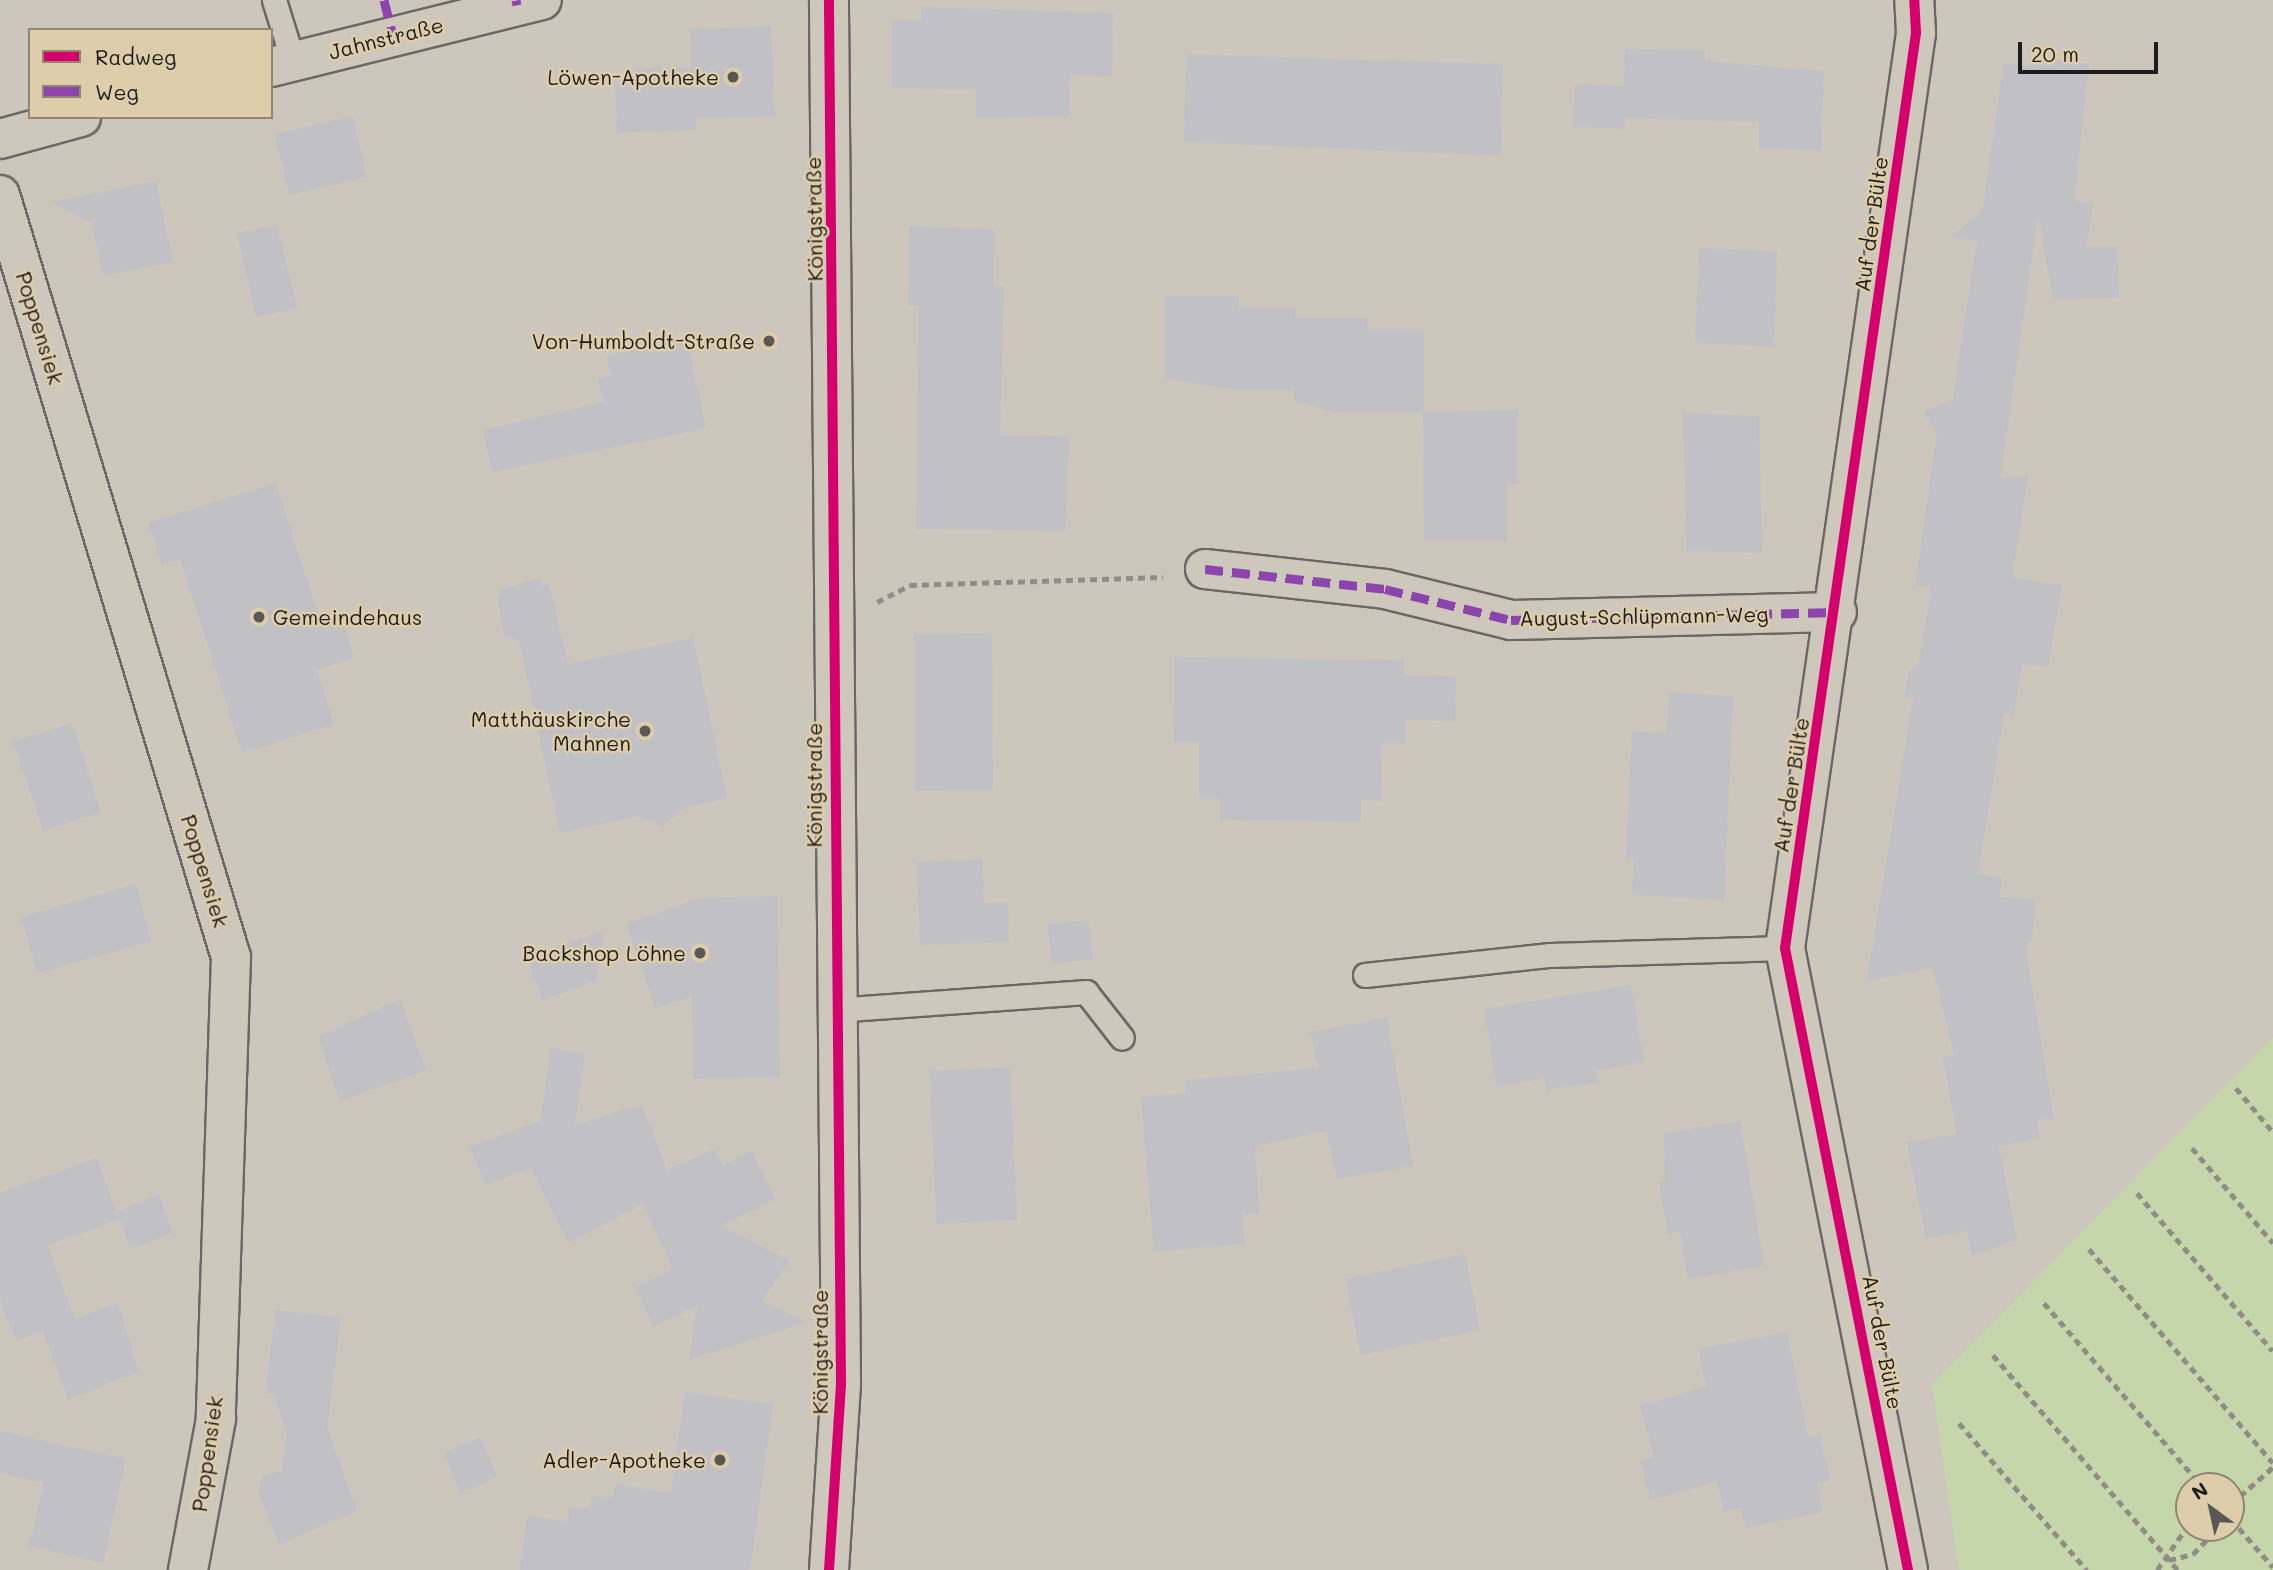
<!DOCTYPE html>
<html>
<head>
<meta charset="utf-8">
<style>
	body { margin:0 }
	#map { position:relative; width:2273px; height:1570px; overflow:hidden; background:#ccc6bc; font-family:Mali,sans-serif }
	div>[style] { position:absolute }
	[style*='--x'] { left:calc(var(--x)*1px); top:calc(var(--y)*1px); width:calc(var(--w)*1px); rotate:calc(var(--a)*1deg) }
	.green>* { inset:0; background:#c6d6ab }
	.building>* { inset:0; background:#c1c0c5 }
	.path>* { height:4.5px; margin-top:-2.25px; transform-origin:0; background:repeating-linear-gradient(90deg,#908d86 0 7px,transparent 0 12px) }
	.roads { filter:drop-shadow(2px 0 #6b6864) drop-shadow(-2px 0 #6b6864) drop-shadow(0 2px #6b6864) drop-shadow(0 -2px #6b6864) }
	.lane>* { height:23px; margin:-11.5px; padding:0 11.5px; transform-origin:11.5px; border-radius:11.5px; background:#cdc7bc }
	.street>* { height:38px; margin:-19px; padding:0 19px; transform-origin:19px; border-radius:19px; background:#cdc7bc }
	.secondary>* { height:38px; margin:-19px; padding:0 19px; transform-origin:19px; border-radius:19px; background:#cdc7bc }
	.quiet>* { height:9px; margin-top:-4.5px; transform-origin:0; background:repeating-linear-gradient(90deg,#8e44ad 0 18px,transparent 0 27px) }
	.cycleway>* { height:10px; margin:-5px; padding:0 5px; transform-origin:5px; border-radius:5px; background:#d6006c }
	.dots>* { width:19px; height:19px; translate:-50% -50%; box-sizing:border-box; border:4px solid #decdab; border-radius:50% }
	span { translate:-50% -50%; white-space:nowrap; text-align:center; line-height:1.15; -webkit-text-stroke:5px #decdab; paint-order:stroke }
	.street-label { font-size:21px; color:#1c1c1c }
	.poi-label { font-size:21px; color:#1c1c1c }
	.right { translate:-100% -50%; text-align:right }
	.left { translate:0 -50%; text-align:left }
	.legend { position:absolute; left:28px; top:28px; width:245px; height:91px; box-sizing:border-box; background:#decdab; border:2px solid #908672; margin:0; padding:9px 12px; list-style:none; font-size:21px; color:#1c1c1c }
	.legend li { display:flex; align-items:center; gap:14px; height:35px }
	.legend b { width:35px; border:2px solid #908672 }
	.north { position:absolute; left:2175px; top:1472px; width:70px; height:70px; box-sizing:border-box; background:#decdab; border:2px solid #908672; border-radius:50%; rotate:327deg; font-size:19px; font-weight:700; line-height:28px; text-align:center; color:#1c1c1c }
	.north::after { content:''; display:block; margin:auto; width:24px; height:32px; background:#5a5854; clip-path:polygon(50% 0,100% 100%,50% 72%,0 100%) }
	.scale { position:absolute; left:2018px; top:42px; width:140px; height:32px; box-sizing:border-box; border:4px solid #1c1c1c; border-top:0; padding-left:9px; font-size:21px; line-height:24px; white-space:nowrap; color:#1c1c1c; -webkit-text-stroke:5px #decdab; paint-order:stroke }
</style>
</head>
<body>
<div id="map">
	<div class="green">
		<div style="clip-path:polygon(evenodd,2273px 1037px,2273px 1570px,1959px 1570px,1932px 1385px,2273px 1037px,2189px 1486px,2231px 1486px,2231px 1528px,2189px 1528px,2189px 1486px)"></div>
	</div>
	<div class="building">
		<div style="clip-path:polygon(921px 7px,1113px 13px,1112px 77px,1070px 75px,1069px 117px,976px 118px,976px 90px,892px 88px,892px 21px,921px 20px)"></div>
		<div style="clip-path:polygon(771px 26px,775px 117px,696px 118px,696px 130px,617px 133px,615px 77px,636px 76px,636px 69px,692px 67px,690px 29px)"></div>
		<div style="clip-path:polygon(1625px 49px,1705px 50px,1705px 61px,1824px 71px,1821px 150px,1759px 149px,1759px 122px,1625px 118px,1624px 129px,1574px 127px,1575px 84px,1624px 86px)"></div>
		<div style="clip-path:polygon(1186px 54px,1503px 64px,1501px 156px,1184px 142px)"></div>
		<div style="clip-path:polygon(2030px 56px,2089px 64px,2074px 201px,2093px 204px,2086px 247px,2118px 247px,2119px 298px,2053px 299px,2038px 214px,2000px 479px,2028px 475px,2012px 577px,2062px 585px,2048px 667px,2022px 664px,2014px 714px,2004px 713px,1978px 874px,2002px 878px,1999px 897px,2035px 899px,2032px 940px,2025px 945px,2054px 1119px,2037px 1120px,2040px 1138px,1999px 1146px,2017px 1240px,1972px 1256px,1967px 1231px,1926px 1238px,1907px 1143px,1957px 1134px,1943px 1058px,1954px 1056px,1933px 968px,1867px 981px,1913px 699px,1904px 697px,1909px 672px,1919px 664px,1931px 588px,1915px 586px,1937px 431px,1923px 412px,1953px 400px,1977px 241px,1951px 237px,1982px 212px,2004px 63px,2029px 66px)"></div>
		<div style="clip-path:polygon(353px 116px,367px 177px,289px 195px,275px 134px)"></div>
		<div style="clip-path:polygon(156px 181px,173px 262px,103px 276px,92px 223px,52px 202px)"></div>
		<div style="clip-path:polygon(277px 225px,297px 308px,256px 317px,237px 233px)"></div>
		<div style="clip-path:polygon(910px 226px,994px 229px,993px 287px,1004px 287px,1000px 435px,1069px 436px,1065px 531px,916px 529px,919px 306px,908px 305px)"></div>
		<div style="clip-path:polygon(1699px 248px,1777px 251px,1774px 347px,1695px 343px)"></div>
		<div style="clip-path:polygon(1165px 296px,1239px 296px,1239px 307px,1295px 307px,1295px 318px,1368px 318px,1367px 329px,1424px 329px,1424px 411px,1518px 410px,1518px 484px,1507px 484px,1507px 541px,1424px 541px,1423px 413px,1340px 413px,1294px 401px,1294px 390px,1237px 390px,1165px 379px)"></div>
		<div style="clip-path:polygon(687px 339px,706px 428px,492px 472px,483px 430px,603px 402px,598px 379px,611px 376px,606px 356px)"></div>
		<div style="clip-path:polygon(1683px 413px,1759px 416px,1762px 553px,1687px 551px)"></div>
		<div style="clip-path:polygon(276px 483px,322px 627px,342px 621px,354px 658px,317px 670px,334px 724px,242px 753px,180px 559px,162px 565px,148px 523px)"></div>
		<div style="clip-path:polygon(540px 579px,542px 586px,549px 584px,568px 664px,693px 638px,727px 798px,686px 807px,662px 826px,639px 816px,560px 833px,519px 640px,505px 637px,497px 597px,501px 589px)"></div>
		<div style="clip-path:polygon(992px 633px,993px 790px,914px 791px,914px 634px)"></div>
		<div style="clip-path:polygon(1175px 657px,1404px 660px,1404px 675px,1456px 676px,1455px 721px,1405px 720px,1405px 744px,1382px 743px,1381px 801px,1361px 800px,1361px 822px,1220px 820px,1220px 799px,1199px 799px,1199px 742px,1174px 742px)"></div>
		<div style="clip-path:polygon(1669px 692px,1733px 696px,1724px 900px,1632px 895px,1634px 859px,1626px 858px,1632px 731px,1667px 733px)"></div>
		<div style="clip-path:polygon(72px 723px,101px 812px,43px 831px,13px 742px)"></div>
		<div style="clip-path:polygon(982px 859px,984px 903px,1008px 902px,1009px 942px,920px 945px,917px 862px)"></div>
		<div style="clip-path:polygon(136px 884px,151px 941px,37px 973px,21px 917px)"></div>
		<div style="clip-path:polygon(777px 896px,780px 1077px,693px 1079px,692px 996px,656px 1009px,626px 924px,700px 898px)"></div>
		<div style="clip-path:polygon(1088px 920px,1093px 959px,1052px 964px,1048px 924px)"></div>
		<div style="clip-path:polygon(603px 931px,596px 981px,542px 1000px,527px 957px)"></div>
		<div style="clip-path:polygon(1631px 985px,1644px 1062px,1597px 1071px,1599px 1082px,1547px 1090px,1544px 1078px,1497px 1087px,1484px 1009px)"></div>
		<div style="clip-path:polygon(400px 999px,426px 1070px,340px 1101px,318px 1037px)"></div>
		<div style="clip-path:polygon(1387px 1018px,1413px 1166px,1337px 1179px,1326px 1131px,1255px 1146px,1259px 1213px,1242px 1214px,1245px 1244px,1154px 1252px,1141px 1097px,1186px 1093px,1185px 1080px,1319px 1068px,1310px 1032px)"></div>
		<div style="clip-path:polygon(551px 1048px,585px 1054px,575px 1124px,642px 1105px,667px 1170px,714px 1149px,722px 1165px,752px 1151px,775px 1200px,721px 1225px,790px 1261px,761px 1301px,807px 1322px,689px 1360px,697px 1306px,653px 1326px,635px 1287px,673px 1269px,643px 1204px,568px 1243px,531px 1168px,485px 1185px,470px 1147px,540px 1121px)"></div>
		<div style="clip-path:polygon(1010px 1067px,1017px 1220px,937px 1224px,929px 1071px)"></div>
		<div style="clip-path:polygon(1740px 1121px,1764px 1266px,1688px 1279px,1680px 1232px,1668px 1234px,1659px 1183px,1665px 1182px,1664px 1133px)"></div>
		<div style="clip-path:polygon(97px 1158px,119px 1220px,47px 1245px,75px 1319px,118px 1303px,139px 1372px,68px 1399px,43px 1331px,16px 1341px,0 1300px,0 1193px)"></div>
		<div style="clip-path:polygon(159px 1195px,173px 1233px,130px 1249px,117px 1211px)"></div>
		<div style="clip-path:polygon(1465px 1254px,1480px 1330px,1361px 1355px,1345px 1279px)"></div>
		<div style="clip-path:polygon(276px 1310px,341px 1317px,327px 1428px,357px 1511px,279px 1544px,259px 1494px,261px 1477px,282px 1470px,287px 1433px,273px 1394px,265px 1393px)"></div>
		<div style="clip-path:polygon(1787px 1332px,1808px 1437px,1820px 1435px,1830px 1480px,1817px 1483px,1823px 1512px,1745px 1528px,1741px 1508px,1724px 1511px,1717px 1481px,1651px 1500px,1640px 1462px,1654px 1457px,1640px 1406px,1706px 1387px,1699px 1349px)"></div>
		<div style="clip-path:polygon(685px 1392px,773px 1404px,750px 1570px,520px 1570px,527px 1516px,568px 1521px,570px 1507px,591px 1509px,592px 1496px,613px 1498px,615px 1484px,671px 1493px)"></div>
		<div style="clip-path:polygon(0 1431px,126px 1459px,103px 1563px,29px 1546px,44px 1483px,0 1473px)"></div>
		<div style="clip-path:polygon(480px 1437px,497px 1477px,460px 1493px,444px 1453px)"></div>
	</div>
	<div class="path">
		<div style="--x:877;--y:602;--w:37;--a:-27"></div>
		<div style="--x:910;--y:585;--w:253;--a:-1.8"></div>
		<div style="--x:2236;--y:1088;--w:57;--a:49.9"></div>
		<div style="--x:2192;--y:1148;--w:125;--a:49.5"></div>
		<div style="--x:2137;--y:1193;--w:208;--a:49.3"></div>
		<div style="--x:2089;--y:1249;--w:282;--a:49.3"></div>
		<div style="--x:2044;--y:1303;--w:242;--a:49.2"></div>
		<div style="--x:1993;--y:1355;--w:284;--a:49.3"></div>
		<div style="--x:1959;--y:1423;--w:195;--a:49"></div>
		<div style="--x:2231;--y:1504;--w:56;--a:-41.4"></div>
		<div style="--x:2231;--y:1519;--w:64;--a:48.8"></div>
		<div style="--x:2169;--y:1560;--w:25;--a:-14"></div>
		<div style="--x:2193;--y:1554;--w:36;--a:-46"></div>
		<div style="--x:2157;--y:1570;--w:56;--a:-55.2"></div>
	</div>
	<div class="roads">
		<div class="lane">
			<div style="--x:274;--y:0;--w:64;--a:72.7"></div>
			<div style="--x:1365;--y:975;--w:186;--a:-6.2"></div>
			<div style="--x:1550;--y:955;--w:235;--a:-1.7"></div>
			<div style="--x:834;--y:1010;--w:253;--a:-4.1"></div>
			<div style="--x:1086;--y:992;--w:58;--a:52"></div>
		</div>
		<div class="street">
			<div style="--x:271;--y:67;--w:279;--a:-13.9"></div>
			<div style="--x:0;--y:139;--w:84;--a:-15.2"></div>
			<div style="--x:0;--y:195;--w:796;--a:73.14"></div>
			<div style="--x:231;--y:957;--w:462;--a:91.9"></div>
			<div style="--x:216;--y:1419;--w:154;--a:100.5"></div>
			<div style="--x:1205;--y:569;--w:181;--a:6.3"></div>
			<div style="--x:1385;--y:589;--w:130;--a:13.8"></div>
			<div style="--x:1511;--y:620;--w:326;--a:-1.4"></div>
			<div style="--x:1908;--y:1570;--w:634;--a:-101.19"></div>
			<div style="--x:1785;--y:948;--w:924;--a:-81.85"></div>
			<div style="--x:1916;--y:33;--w:33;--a:-93"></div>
		</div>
		<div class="secondary">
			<div style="--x:829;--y:1570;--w:187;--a:-86.3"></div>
			<div style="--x:841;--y:1383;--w:1383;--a:-90.5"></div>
		</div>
	</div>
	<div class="quiet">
		<div style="--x:384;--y:0;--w:36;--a:76"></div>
		<div style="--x:516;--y:0;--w:5;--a:79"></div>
		<div style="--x:1205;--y:569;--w:181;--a:6.3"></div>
		<div style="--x:1385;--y:589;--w:130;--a:13.8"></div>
		<div style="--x:1511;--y:620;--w:326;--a:-1.4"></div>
	</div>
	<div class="cycleway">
		<div style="--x:829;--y:1570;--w:187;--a:-86.3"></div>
		<div style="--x:841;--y:1383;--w:1383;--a:-90.5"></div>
		<div style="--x:1908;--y:1570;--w:634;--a:-101.19"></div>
		<div style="--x:1785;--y:948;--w:924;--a:-81.85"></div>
		<div style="--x:1916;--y:33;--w:33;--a:-93"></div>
	</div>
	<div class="dots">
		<div style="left:733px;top:77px;background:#5a5854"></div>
		<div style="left:769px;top:341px;background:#5a5854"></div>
		<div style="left:259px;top:617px;background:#5a5854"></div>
		<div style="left:645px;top:731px;background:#5a5854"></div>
		<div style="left:700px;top:953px;background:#5a5854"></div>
		<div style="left:720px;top:1460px;background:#5a5854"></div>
	</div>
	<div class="street-label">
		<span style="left:386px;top:38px;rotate:-14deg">Jahnstraße</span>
		<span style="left:814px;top:219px;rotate:-91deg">Königstraße</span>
		<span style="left:1871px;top:224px;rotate:-82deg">Auf der Bülte</span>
		<span style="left:40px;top:328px;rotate:73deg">Poppensiek</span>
		<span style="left:1644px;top:616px;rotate:-1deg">August-Schlüpmann-Weg</span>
		<span style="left:814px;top:785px;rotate:-90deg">Königstraße</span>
		<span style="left:1791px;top:785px;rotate:-81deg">Auf der Bülte</span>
		<span style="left:205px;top:871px;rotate:73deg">Poppensiek</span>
		<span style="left:1883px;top:1342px;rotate:79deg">Auf der Bülte</span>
		<span style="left:820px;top:1352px;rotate:-90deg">Königstraße</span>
		<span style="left:207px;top:1454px;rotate:-82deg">Poppensiek</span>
	</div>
	<div class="poi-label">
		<span class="right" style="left:719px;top:77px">Löwen-Apotheke</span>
		<span class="right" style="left:755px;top:341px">Von-Humboldt-Straße</span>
		<span class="left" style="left:273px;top:617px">Gemeindehaus</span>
		<span class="right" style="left:631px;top:731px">Matthäuskirche<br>Mahnen</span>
		<span class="right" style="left:686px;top:953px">Backshop Löhne</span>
		<span class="right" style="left:706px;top:1460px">Adler-Apotheke</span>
	</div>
	<ul class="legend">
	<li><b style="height:9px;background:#d6006c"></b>Radweg</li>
	<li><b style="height:9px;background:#8e44ad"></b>Weg</li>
	</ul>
	<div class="north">N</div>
	<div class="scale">20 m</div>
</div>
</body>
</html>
